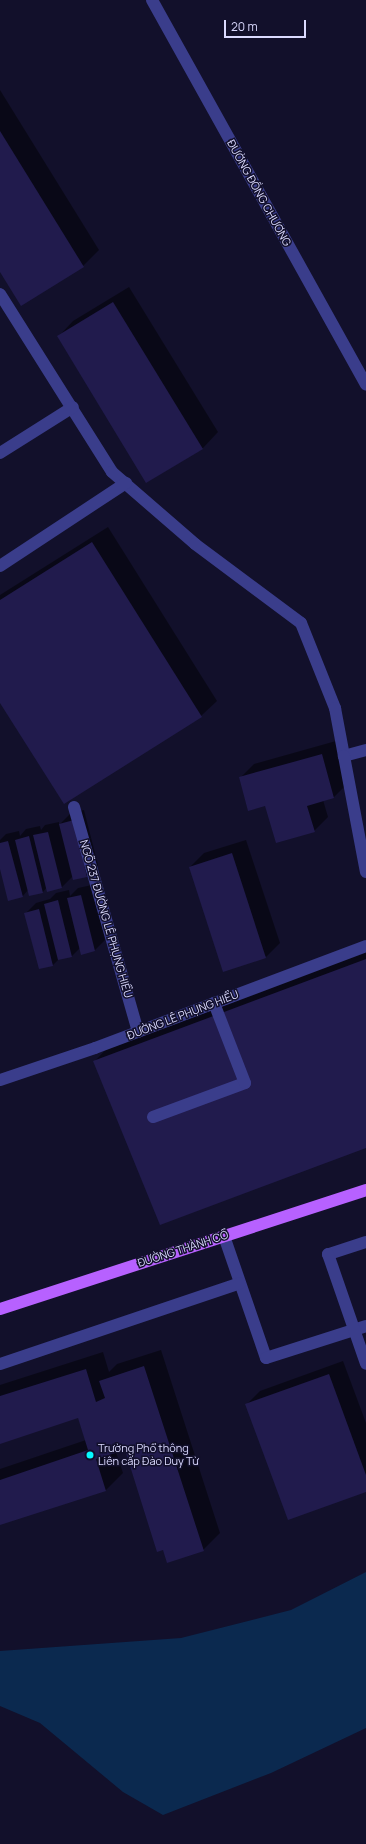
<!DOCTYPE html>
<html>
<head>
<meta charset="utf-8">
<style>
	body { margin:0 }
	#map { position:relative; width:366px; height:1844px; overflow:hidden; background:#12102b; font-family:Manrope,sans-serif }
	div>[style] { position:absolute }
	[style*='--x'] { left:calc(var(--x)*1px); top:calc(var(--y)*1px); width:calc(var(--w)*1px); rotate:calc(var(--a)*1deg) }
	.water>* { inset:0; background:#0b294f }
	.shadow>* { inset:0; background:#0007 }
	.building>* { inset:0; background:#211b4d }
	.minor>* { height:12px; margin:-6px; padding:0 6px; transform-origin:6px; border-radius:6px; background:#3a3d8b }
	.major>* { height:12px; margin:-6px; padding:0 6px; transform-origin:6px; border-radius:6px; background:#b761ff }
	.dots>* { width:11px; height:11px; translate:-50% -50%; box-sizing:border-box; border:2px solid #12102b; border-radius:50% }
	span { translate:-50% -50%; white-space:nowrap; text-align:center; line-height:1.15; -webkit-text-stroke:3px #12102b; paint-order:stroke }
	.street-label { font-size:11px; color:#dbdaff }
	.poi-label { font-size:11px; color:#dbdaff }
	.left { translate:0 -50%; text-align:left }
	.scale { position:absolute; left:224px; top:20px; width:82px; height:18px; box-sizing:border-box; border:2px solid #dbdaff; border-top:0; padding-left:5px; font-size:12px; line-height:14px; white-space:nowrap; color:#dbdaff; -webkit-text-stroke:3px #12102b; paint-order:stroke }
</style>
</head>
<body>
<div id="map">
	<div class="water">
		<div style="clip-path:polygon(366px 1572px,366px 1728px,271px 1773px,163px 1815px,123px 1792px,40px 1723px,0 1706px,0 1651px,181px 1638px,291px 1610px)"></div>
	</div>
	<div class="shadow">
		<div style="clip-path:polygon(0 90px,99px 250px,83px 266px,21px 304px,0 270px)"></div>
		<div style="clip-path:polygon(129px 287px,218px 432px,203px 448px,147px 482px,58px 337px,73px 321px)"></div>
		<div style="clip-path:polygon(108px 527px,217px 701px,201px 716px,0 701px,0 595px)"></div>
		<div style="clip-path:polygon(336px 741px,348px 783px,334px 797px,323px 800px,328px 817px,314px 831px,266px 805px,240px 778px,254px 764px)"></div>
		<div style="clip-path:polygon(84px 810px,98px 865px,87px 876px,74px 879px,73px 876px,61px 888px,47px 887px,43px 892px,28px 890px,22px 897px,0 865px,0 840px,6px 834px,19px 831px,20px 836px,26px 829px,40px 826px,41px 830px,45px 825px,59px 822px,59px 825px,71px 813px)"></div>
		<div style="clip-path:polygon(246px 840px,280px 943px,266px 957px,190px 867px,204px 853px)"></div>
		<div style="clip-path:polygon(92px 885px,105px 940px,95px 950px,80px 948px,72px 956px,59px 959px,53px 965px,26px 913px,36px 903px,50px 899px,56px 893px,69px 890px,70px 896px,78px 888px)"></div>
		<div style="clip-path:polygon(366px 949px,366px 1147px,95px 1061px,110px 1045px)"></div>
		<div style="clip-path:polygon(161px 1350px,220px 1533px,203px 1550px,125px 1449px,116px 1452px,123px 1473px,106px 1490px,0 1524px,0 1469px,86px 1440px,78px 1417px,0 1443px,0 1385px,103px 1352px,109px 1372px,117px 1364px)"></div>
		<div style="clip-path:polygon(343px 1361px,366px 1423px,366px 1491px,246px 1405px,260px 1391px)"></div>
	</div>
	<div class="building">
		<div style="clip-path:polygon(0 131px,84px 267px,21px 306px,0 272px)"></div>
		<div style="clip-path:polygon(113px 302px,203px 449px,146px 483px,57px 336px)"></div>
		<div style="clip-path:polygon(92px 542px,202px 717px,64px 804px,0 703px,0 600px)"></div>
		<div style="clip-path:polygon(322px 754px,334px 798px,307px 806px,315px 832px,276px 843px,265px 806px,248px 811px,239px 777px)"></div>
		<div style="clip-path:polygon(74px 820px,87px 877px,73px 880px,59px 824px)"></div>
		<div style="clip-path:polygon(48px 832px,62px 888px,47px 892px,33px 835px)"></div>
		<div style="clip-path:polygon(29px 836px,43px 893px,29px 896px,15px 840px)"></div>
		<div style="clip-path:polygon(8px 841px,23px 897px,8px 901px,0 869px,0 843px)"></div>
		<div style="clip-path:polygon(232px 853px,266px 958px,223px 972px,189px 867px)"></div>
		<div style="clip-path:polygon(81px 895px,95px 951px,81px 955px,67px 898px)"></div>
		<div style="clip-path:polygon(58px 900px,72px 957px,58px 960px,44px 904px)"></div>
		<div style="clip-path:polygon(39px 909px,53px 966px,39px 969px,24px 913px)"></div>
		<div style="clip-path:polygon(366px 959px,366px 1148px,160px 1225px,93px 1061px)"></div>
		<div style="clip-path:polygon(144px 1366px,204px 1551px,167px 1563px,163px 1550px,157px 1552px,125px 1450px,96px 1459px,106px 1491px,0 1525px,0 1480px,88px 1450px,78px 1418px,0 1444px,0 1396px,86px 1369px,96px 1402px,105px 1398px,99px 1381px)"></div>
		<div style="clip-path:polygon(329px 1374px,366px 1475px,366px 1492px,288px 1520px,245px 1404px)"></div>
	</div>
	<div class="minor">
		<div style="--x:152;--y:0;--w:440;--a:60.9"></div>
		<div style="--x:0;--y:294;--w:210;--a:57.8"></div>
		<div style="--x:112;--y:472;--w:110;--a:40.9"></div>
		<div style="--x:195;--y:544;--w:132;--a:36.7"></div>
		<div style="--x:301;--y:623;--w:92;--a:68.2"></div>
		<div style="--x:335;--y:708;--w:49;--a:79.4"></div>
		<div style="--x:0;--y:453;--w:86;--a:-32.2"></div>
		<div style="--x:0;--y:566;--w:151;--a:-33.4"></div>
		<div style="--x:366;--y:750;--w:23;--a:165"></div>
		<div style="--x:344;--y:756;--w:118;--a:79.3"></div>
		<div style="--x:74;--y:807;--w:234;--a:74.1"></div>
		<div style="--x:0;--y:1080;--w:100;--a:-18.6"></div>
		<div style="--x:95;--y:1048;--w:290;--a:-20.6"></div>
		<div style="--x:153;--y:1117;--w:98;--a:-20.3"></div>
		<div style="--x:245;--y:1083;--w:86;--a:-111.2"></div>
		<div style="--x:224;--y:1236;--w:129;--a:71"></div>
		<div style="--x:266;--y:1358;--w:105;--a:-17.7"></div>
		<div style="--x:366;--y:1242;--w:40;--a:162"></div>
		<div style="--x:328;--y:1254;--w:116;--a:70.9"></div>
		<div style="--x:0;--y:1364;--w:253;--a:-18.6"></div>
	</div>
	<div class="major">
		<div style="--x:0;--y:1309;--w:385;--a:-18"></div>
	</div>
	<div class="dots">
		<div style="left:90px;top:1455px;background:#06faff"></div>
	</div>
	<div class="street-label">
		<span style="left:259px;top:193px;rotate:61deg">ĐƯỜNG ĐỒNG CHƯƠNG</span>
		<span style="left:106px;top:919px;rotate:74deg">NGÕ 237 ĐƯỜNG LÊ PHỤNG HIỂU</span>
		<span style="left:183px;top:1015px;rotate:-21deg">ĐƯỜNG LÊ PHỤNG HIỂU</span>
		<span style="left:183px;top:1249px;rotate:-18deg">ĐƯỜNG THÀNH CỔ</span>
	</div>
	<div class="poi-label">
		<span class="left" style="left:98px;top:1455px">Trường Phổ thông<br>Liên cấp Đào Duy Từ</span>
	</div>
	<div class="scale">20 m</div>
</div>
</body>
</html>
